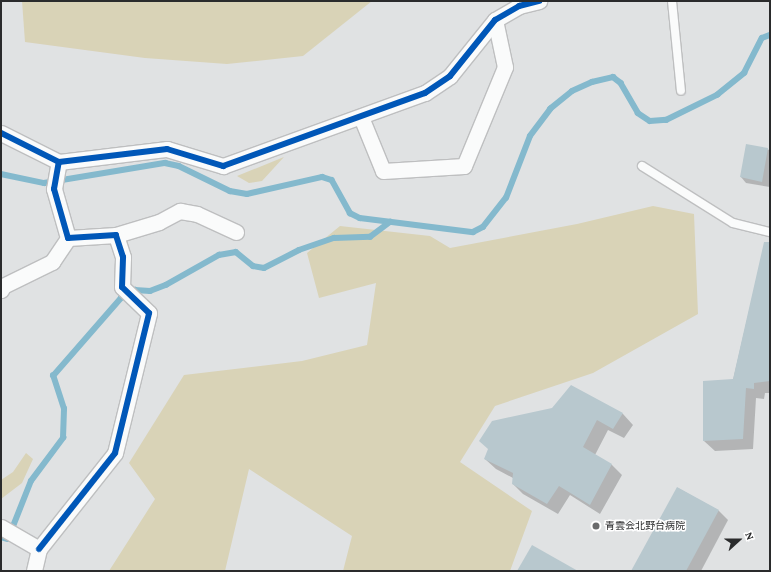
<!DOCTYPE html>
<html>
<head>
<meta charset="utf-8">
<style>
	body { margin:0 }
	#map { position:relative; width:771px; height:572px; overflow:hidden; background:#e0e2e3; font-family:"Crimson Pro","Noto Sans JP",serif }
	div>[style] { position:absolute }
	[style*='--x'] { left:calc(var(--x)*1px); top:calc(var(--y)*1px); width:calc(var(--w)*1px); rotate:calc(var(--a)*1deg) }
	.green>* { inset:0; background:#d9d3b7 }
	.shadow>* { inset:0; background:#0003 }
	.stream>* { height:5.5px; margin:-2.75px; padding:0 2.75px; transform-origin:2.75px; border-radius:2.75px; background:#84b9cd }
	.building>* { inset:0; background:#b8c8ce }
	.roads { filter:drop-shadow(1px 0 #bebfc0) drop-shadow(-1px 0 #bebfc0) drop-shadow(0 1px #bebfc0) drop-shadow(0 -1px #bebfc0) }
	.service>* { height:8px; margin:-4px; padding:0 4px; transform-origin:4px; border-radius:4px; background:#fafbfb }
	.minor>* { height:15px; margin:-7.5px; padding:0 7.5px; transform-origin:7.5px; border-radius:7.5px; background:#fafbfb }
	.cycleway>* { height:6px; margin:-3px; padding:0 3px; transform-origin:3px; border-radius:3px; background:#0057b8 }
	.dots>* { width:11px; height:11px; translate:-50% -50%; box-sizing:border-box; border:2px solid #fff; border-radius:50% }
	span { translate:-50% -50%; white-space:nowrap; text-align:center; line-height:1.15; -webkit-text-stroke:3px #fff; paint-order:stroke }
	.poi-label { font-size:10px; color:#2a2b2c }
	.left { translate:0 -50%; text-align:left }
	.frame { position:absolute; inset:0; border:2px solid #2a2b2c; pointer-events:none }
	.north { position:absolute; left:719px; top:520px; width:40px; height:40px; -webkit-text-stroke:3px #fff; paint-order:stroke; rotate:69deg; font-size:11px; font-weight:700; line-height:16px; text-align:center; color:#2a2b2c }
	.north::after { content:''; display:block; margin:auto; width:14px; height:18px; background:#2a2b2c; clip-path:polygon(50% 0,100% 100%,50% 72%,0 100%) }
</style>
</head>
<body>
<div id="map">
	<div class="green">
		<div style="clip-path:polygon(22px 1px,372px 1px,303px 56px,227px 64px,145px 58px,25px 42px)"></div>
		<div style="clip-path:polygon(284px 157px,262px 181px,249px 183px,237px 176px)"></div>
		<div style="clip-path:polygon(653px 206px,694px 214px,698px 314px,593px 373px,495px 406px,460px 462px,532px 511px,510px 571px,343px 571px,352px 536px,249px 469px,225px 571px,109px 571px,155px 499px,129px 463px,184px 375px,302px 361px,367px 345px,376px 283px,319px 298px,307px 253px,340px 226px,430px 236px,450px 248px,577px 224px)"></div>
		<div style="clip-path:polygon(26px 453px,33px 459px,22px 483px,1px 499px,1px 480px,13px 472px)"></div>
	</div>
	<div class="shadow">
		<div style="clip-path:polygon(747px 145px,770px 150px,770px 187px,746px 183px,741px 177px)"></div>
		<div style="clip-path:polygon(765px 242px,770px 243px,770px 393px,765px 393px,764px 399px,756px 398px,753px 449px,715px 451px,704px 441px,733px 380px)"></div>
		<div style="clip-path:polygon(571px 387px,623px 414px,633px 425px,624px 438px,608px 430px,595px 455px,612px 465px,622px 475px,600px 514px,570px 495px,558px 514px,523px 494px,513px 484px,513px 478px,496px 469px,485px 459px,553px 409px)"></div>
		<div style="clip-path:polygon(678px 488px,719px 511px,728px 520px,701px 571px,632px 571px)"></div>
	</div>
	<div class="stream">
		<div style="--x:1;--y:174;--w:44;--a:11.8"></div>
		<div style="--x:44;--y:183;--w:123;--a:-9.4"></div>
		<div style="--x:165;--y:163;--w:14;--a:12"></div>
		<div style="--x:179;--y:166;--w:57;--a:26.1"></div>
		<div style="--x:230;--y:191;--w:17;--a:10"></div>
		<div style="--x:247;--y:194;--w:77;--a:-12.8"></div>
		<div style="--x:322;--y:177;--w:10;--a:17"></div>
		<div style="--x:332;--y:180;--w:38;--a:61"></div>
		<div style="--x:350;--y:213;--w:11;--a:27"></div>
		<div style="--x:360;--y:218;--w:114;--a:7.1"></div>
		<div style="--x:473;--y:232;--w:11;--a:-27"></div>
		<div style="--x:483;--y:227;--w:37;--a:-52"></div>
		<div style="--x:506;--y:198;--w:66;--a:-68.8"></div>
		<div style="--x:530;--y:136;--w:34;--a:-53"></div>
		<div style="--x:550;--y:109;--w:28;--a:-39"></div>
		<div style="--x:572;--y:91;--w:22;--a:-24"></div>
		<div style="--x:592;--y:82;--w:22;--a:-13"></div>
		<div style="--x:613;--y:77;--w:10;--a:37"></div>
		<div style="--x:621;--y:83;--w:34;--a:60"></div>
		<div style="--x:638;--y:113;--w:14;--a:34"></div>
		<div style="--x:650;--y:121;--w:16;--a:-4"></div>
		<div style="--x:666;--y:120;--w:57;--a:-26.1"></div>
		<div style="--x:717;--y:95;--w:35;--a:-39"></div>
		<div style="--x:744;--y:73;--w:39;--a:-63"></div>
		<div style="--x:762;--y:38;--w:9;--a:-21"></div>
		<div style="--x:1;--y:537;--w:7;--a:16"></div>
		<div style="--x:8;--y:539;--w:62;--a:-68.4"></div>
		<div style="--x:31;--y:481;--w:54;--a:-53.3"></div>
		<div style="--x:63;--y:438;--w:29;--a:-88"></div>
		<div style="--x:64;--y:409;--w:35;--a:-108"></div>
		<div style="--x:53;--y:376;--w:103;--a:-48.9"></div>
		<div style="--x:121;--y:298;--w:16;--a:-30"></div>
		<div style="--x:135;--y:290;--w:15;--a:4"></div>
		<div style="--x:150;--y:291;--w:17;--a:-21"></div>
		<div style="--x:166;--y:285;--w:61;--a:-29.5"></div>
		<div style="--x:219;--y:255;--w:17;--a:-10"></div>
		<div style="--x:236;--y:252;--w:22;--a:39"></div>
		<div style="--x:253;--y:266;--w:11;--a:10"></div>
		<div style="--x:264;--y:268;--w:39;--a:-27"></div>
		<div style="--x:299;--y:250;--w:37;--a:-19"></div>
		<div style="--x:334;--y:238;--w:36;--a:-2"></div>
		<div style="--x:370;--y:237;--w:25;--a:-37"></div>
	</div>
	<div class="building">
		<div style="clip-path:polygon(746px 144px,768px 148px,762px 182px,740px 177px)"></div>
		<div style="clip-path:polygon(764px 242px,770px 242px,770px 381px,754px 383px,754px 389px,746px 388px,743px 439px,703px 441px,703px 381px,733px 379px)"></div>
		<div style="clip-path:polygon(571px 385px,623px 413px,613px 429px,597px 420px,583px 447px,612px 464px,590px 505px,559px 486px,547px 504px,512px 484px,513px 473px,484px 459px,488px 449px,479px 441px,492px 421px,552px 408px)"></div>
		<div style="clip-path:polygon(677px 487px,719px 510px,686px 571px,631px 571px)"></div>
		<div style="clip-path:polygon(532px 545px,578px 571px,517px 571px)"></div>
	</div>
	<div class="roads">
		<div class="service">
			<div style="--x:672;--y:1;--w:90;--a:84.3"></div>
			<div style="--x:642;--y:166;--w:107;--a:32.1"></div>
			<div style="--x:733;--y:223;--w:38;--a:14"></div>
		</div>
		<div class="minor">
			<div style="--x:361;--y:117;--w:58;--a:67.8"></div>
			<div style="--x:383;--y:171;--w:81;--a:-3.5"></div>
			<div style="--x:464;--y:166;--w:107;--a:-67.5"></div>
			<div style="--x:505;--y:67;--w:48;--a:-102"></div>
			<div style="--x:1;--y:133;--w:65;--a:26.6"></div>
			<div style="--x:59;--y:162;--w:109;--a:-6.9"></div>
			<div style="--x:167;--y:149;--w:59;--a:16.9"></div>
			<div style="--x:223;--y:166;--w:215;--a:-19.9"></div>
			<div style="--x:425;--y:93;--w:30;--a:-34"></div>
			<div style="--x:450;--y:76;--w:72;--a:-51.2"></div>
			<div style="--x:495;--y:20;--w:28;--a:-30"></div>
			<div style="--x:519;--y:6;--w:21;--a:-14"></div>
			<div style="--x:116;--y:235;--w:45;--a:-16.8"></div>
			<div style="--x:159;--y:222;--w:24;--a:-28"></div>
			<div style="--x:180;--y:211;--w:17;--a:10"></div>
			<div style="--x:197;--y:214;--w:43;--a:24.8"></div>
			<div style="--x:1;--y:290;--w:4;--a:-63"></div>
			<div style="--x:3;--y:286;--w:55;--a:-26.1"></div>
			<div style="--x:52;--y:262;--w:29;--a:-56"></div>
			<div style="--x:1;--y:527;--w:44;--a:30.1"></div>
			<div style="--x:39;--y:549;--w:23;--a:103"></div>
			<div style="--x:39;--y:549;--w:122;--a:-51.6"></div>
			<div style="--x:115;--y:453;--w:144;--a:-76.3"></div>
			<div style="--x:149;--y:313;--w:37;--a:-136"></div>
			<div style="--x:122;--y:287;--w:30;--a:-88"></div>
			<div style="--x:123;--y:257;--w:23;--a:-108"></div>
			<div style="--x:116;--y:235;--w:48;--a:176.4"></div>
			<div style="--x:68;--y:238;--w:51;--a:-105.9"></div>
			<div style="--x:54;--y:189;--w:27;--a:-80"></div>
		</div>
	</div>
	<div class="cycleway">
		<div style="--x:1;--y:133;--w:65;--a:26.6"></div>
		<div style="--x:59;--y:162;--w:109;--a:-6.9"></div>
		<div style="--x:167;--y:149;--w:59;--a:16.9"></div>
		<div style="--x:223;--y:166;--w:215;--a:-19.9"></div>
		<div style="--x:425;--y:93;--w:30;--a:-34"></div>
		<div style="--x:450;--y:76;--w:72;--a:-51.2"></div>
		<div style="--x:495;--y:20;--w:28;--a:-30"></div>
		<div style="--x:519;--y:6;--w:21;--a:-14"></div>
		<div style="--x:39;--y:549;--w:122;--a:-51.6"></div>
		<div style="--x:115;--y:453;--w:144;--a:-76.3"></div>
		<div style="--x:149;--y:313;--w:37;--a:-136"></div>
		<div style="--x:122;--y:287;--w:30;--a:-88"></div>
		<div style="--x:123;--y:257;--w:23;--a:-108"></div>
		<div style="--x:116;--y:235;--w:48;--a:176.4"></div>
		<div style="--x:68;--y:238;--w:51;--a:-105.9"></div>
		<div style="--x:54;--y:189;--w:27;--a:-80"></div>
	</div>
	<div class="dots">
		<div style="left:596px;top:526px;background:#6a6b6c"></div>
	</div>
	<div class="poi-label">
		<span class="left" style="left:605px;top:526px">青雲会北野台病院</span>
	</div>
	<div class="frame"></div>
	<div class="north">N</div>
</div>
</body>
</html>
